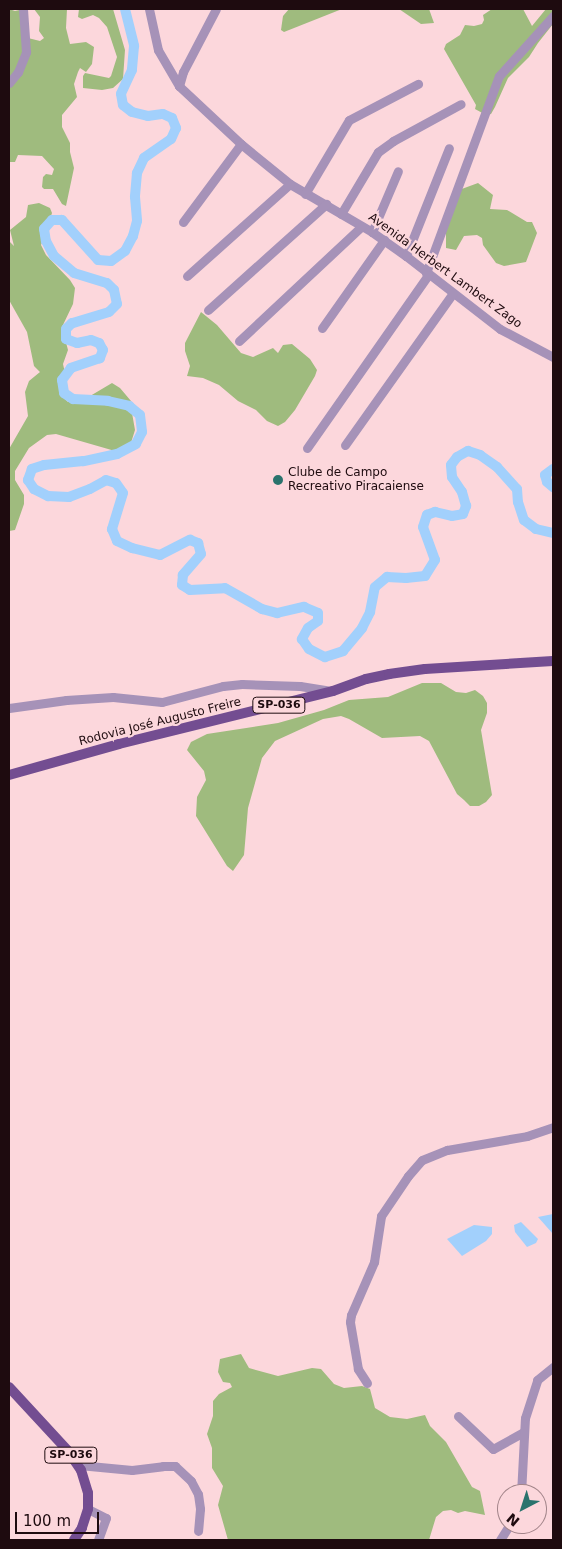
<!DOCTYPE html>
<html>
<head>
<meta charset="utf-8">
<style>
	body { margin:0 }
	#map { position:relative; width:562px; height:1549px; overflow:hidden; background:#fcd7dc; font-family:"DejaVu Sans",sans-serif }
	div>[style] { position:absolute }
	[style*='--x'] { left:calc(var(--x)*1px); top:calc(var(--y)*1px); width:calc(var(--w)*1px); rotate:calc(var(--a)*1deg) }
	.green>* { inset:0; background:#9fbb7e }
	.water>* { inset:0; background:#a2d0fc }
	.river>* { height:10px; margin:-5px; padding:0 5px; transform-origin:5px; border-radius:5px; background:#a2d0fc }
	.minor>* { height:9px; margin:-4.5px; padding:0 4.5px; transform-origin:4.5px; border-radius:4.5px; background:#a692b8 }
	.major>* { height:10px; margin:-5px; padding:0 5px; transform-origin:5px; border-radius:5px; background:#734d91 }
	.dots>* { width:14px; height:14px; translate:-50% -50%; box-sizing:border-box; border:2px solid #fcd7dc; border-radius:50% }
	span { translate:-50% -50%; white-space:nowrap; text-align:center; line-height:1.15; -webkit-text-stroke:4.5px #fcd7dc; paint-order:stroke }
	.shield-label span { padding:1px 4px; background:#fcd7dc; border:1px solid; border-radius:4px; -webkit-text-stroke-width:0 }
	.shield-label { font-size:11px; color:#1e0b0f; font-weight:700 }
	.street-label { font-size:12px; color:#1e0b0f }
	.poi-label { font-size:12px; color:#1e0b0f }
	.left { translate:0 -50%; text-align:left }
	.frame { position:absolute; inset:0; border:10px solid #1e0b0f; pointer-events:none }
	.north { position:absolute; left:497px; top:1484px; width:50px; height:50px; box-sizing:border-box; background:#fcd7dc; border:1px solid #a3858a; border-radius:50%; rotate:220deg; font-size:14px; font-weight:700; line-height:20px; text-align:center; color:#1e0b0f }
	.north::after { content:''; display:block; margin:auto; width:18px; height:22px; background:#2a736d; clip-path:polygon(50% 0,100% 100%,50% 72%,0 100%) }
	.scale { position:absolute; left:15px; top:1512px; width:84px; height:22px; box-sizing:border-box; border:2px solid #1e0b0f; border-top:0; padding-left:6px; font-size:15px; line-height:18px; white-space:nowrap; color:#1e0b0f; -webkit-text-stroke:4px #fcd7dc; paint-order:stroke }
</style>
</head>
<body>
<div id="map">
	<div class="green">
		<div style="clip-path:polygon(9px 9px,15px 11px,24px 9px,28px 38px,40px 41px,44px 38px,39px 31px,40px 17px,34px 9px,67px 9px,66px 28px,70px 44px,86px 42px,94px 47px,92px 64px,86px 72px,80px 68px,78px 72px,74px 84px,77px 97px,62px 115px,62px 127px,70px 143px,70px 152px,74px 168px,66px 206px,62px 204px,53px 189px,44px 189px,42px 187px,43px 177px,46px 174px,52px 175px,54px 169px,42px 156px,18px 155px,15px 162px,9px 162px,9px 87px,24px 69px,9px 83px)"></div>
		<div style="clip-path:polygon(79px 9px,113px 9px,125px 50px,123px 79px,113px 88px,102px 90px,83px 88px,83px 76px,85px 73px,109px 78px,111px 76px,117px 57px,107px 27px,99px 18px,93px 15px,82px 19px,78px 17px)"></div>
		<div style="clip-path:polygon(289px 9px,342px 9px,284px 32px,281px 30px,283px 16px)"></div>
		<div style="clip-path:polygon(399px 9px,429px 9px,434px 23px,421px 24px)"></div>
		<div style="clip-path:polygon(492px 9px,523px 9px,532px 26px,546px 9px,553px 9px,553px 24px,538px 43px,529px 57px,508px 78px,495px 107px,491px 114px,486px 115px,475px 109px,476px 105px,444px 49px,446px 44px,460px 35px,465px 25px,474px 26px,482px 24px,484px 20px,483px 15px)"></div>
		<div style="clip-path:polygon(478px 183px,493px 195px,490px 209px,507px 210px,527px 222px,532px 222px,537px 233px,526px 262px,504px 266px,496px 263px,483px 245px,482px 238px,477px 235px,464px 236px,456px 250px,446px 248px,446px 224px,459px 190px)"></div>
		<div style="clip-path:polygon(39px 203px,50px 208px,52px 213px,41px 245px,46px 255px,70px 280px,75px 288px,73px 304px,62px 327px,68px 350px,63px 364px,65px 373px,62px 380px,61px 395px,68px 402px,80px 402px,112px 383px,120px 388px,131px 401px,134px 407px,132px 413px,135px 430px,129px 449px,124px 450px,115px 451px,56px 434px,47px 435px,29px 448px,15px 471px,15px 480px,24px 495px,24px 504px,15px 530px,9px 531px,9px 449px,28px 416px,25px 392px,29px 381px,40px 372px,34px 366px,27px 332px,9px 300px,9px 241px,14px 246px,10px 230px,26px 217px,28px 205px)"></div>
		<div style="clip-path:polygon(201px 312px,217px 325px,241px 353px,253px 357px,273px 348px,278px 353px,283px 345px,292px 344px,310px 359px,317px 370px,315px 376px,295px 410px,285px 422px,278px 426px,267px 421px,256px 410px,238px 401px,219px 385px,203px 378px,187px 376px,190px 366px,185px 351px,185px 343px)"></div>
		<div style="clip-path:polygon(422px 683px,441px 683px,456px 692px,466px 693px,475px 690px,483px 696px,487px 703px,487px 713px,481px 730px,492px 795px,486px 802px,479px 806px,470px 806px,464px 800px,457px 794px,429px 741px,420px 736px,382px 738px,349px 719px,341px 716px,323px 719px,275px 741px,262px 758px,248px 808px,244px 855px,233px 871px,227px 866px,196px 816px,197px 797px,206px 780px,204px 771px,187px 750px,191px 742px,207px 734px,278px 723px,324px 710px,349px 700px,388px 697px)"></div>
		<div style="clip-path:polygon(241px 1354px,249px 1368px,278px 1376px,312px 1368px,321px 1369px,334px 1384px,344px 1388px,362px 1386px,370px 1389px,375px 1408px,390px 1417px,407px 1419px,425px 1415px,430px 1426px,446px 1442px,472px 1487px,480px 1491px,485px 1515px,465px 1511px,458px 1513px,451px 1510px,443px 1511px,436px 1517px,429px 1540px,228px 1540px,218px 1505px,223px 1486px,212px 1468px,212px 1448px,207px 1434px,213px 1416px,213px 1401px,219px 1394px,232px 1387px,230px 1383px,223px 1382px,218px 1372px,220px 1359px)"></div>
	</div>
	<div class="water">
		<div style="clip-path:polygon(553px 1214px,553px 1234px,538px 1217px)"></div>
		<div style="clip-path:polygon(521px 1222px,538px 1239px,536px 1243px,527px 1247px,515px 1232px,514px 1225px)"></div>
		<div style="clip-path:polygon(474px 1225px,492px 1227px,492px 1234px,486px 1241px,462px 1256px,447px 1239px)"></div>
	</div>
	<div class="river">
		<div style="--x:125;--y:9;--w:38;--a:76"></div>
		<div style="--x:134;--y:46;--w:24;--a:95"></div>
		<div style="--x:132;--y:70;--w:26;--a:115"></div>
		<div style="--x:121;--y:94;--w:11;--a:80"></div>
		<div style="--x:123;--y:105;--w:11;--a:38"></div>
		<div style="--x:132;--y:112;--w:16;--a:14"></div>
		<div style="--x:148;--y:116;--w:15;--a:-8"></div>
		<div style="--x:163;--y:114;--w:10;--a:24"></div>
		<div style="--x:172;--y:118;--w:11;--a:68"></div>
		<div style="--x:176;--y:128;--w:12;--a:114"></div>
		<div style="--x:171;--y:139;--w:33;--a:145"></div>
		<div style="--x:144;--y:158;--w:17;--a:115"></div>
		<div style="--x:137;--y:173;--w:24;--a:95"></div>
		<div style="--x:135;--y:197;--w:24;--a:85"></div>
		<div style="--x:137;--y:221;--w:16;--a:105"></div>
		<div style="--x:133;--y:236;--w:17;--a:118"></div>
		<div style="--x:125;--y:251;--w:17;--a:144"></div>
		<div style="--x:111;--y:261;--w:13;--a:-176"></div>
		<div style="--x:98;--y:260;--w:54;--a:-132"></div>
		<div style="--x:62;--y:220;--w:10;--a:180"></div>
		<div style="--x:52;--y:220;--w:12;--a:132"></div>
		<div style="--x:44;--y:229;--w:12;--a:81"></div>
		<div style="--x:46;--y:241;--w:17;--a:62"></div>
		<div style="--x:54;--y:256;--w:26;--a:40"></div>
		<div style="--x:74;--y:273;--w:34;--a:17"></div>
		<div style="--x:107;--y:283;--w:10;--a:45"></div>
		<div style="--x:114;--y:290;--w:14;--a:78"></div>
		<div style="--x:117;--y:304;--w:11;--a:135"></div>
		<div style="--x:109;--y:312;--w:39;--a:163"></div>
		<div style="--x:72;--y:323;--w:8;--a:135"></div>
		<div style="--x:66;--y:329;--w:10;--a:90"></div>
		<div style="--x:66;--y:339;--w:12;--a:20"></div>
		<div style="--x:77;--y:343;--w:14;--a:-12"></div>
		<div style="--x:91;--y:340;--w:9;--a:21"></div>
		<div style="--x:99;--y:343;--w:8;--a:60"></div>
		<div style="--x:103;--y:350;--w:9;--a:111"></div>
		<div style="--x:100;--y:358;--w:31;--a:161"></div>
		<div style="--x:71;--y:368;--w:15;--a:127"></div>
		<div style="--x:62;--y:380;--w:13;--a:81"></div>
		<div style="--x:64;--y:393;--w:11;--a:34"></div>
		<div style="--x:73;--y:399;--w:35;--a:3"></div>
		<div style="--x:108;--y:401;--w:22;--a:13"></div>
		<div style="--x:129;--y:406;--w:14;--a:39"></div>
		<div style="--x:140;--y:415;--w:17;--a:83"></div>
		<div style="--x:142;--y:432;--w:13;--a:117"></div>
		<div style="--x:136;--y:444;--w:21;--a:152"></div>
		<div style="--x:117;--y:454;--w:35;--a:168"></div>
		<div style="--x:83;--y:461;--w:39;--a:174"></div>
		<div style="--x:44;--y:465;--w:13;--a:162"></div>
		<div style="--x:32;--y:469;--w:12;--a:110"></div>
		<div style="--x:28;--y:480;--w:11;--a:56"></div>
		<div style="--x:34;--y:489;--w:16;--a:27"></div>
		<div style="--x:48;--y:496;--w:21;--a:3"></div>
		<div style="--x:69;--y:497;--w:22;--a:-21"></div>
		<div style="--x:90;--y:489;--w:18;--a:-29"></div>
		<div style="--x:106;--y:480;--w:10;--a:17"></div>
		<div style="--x:116;--y:483;--w:12;--a:55"></div>
		<div style="--x:123;--y:493;--w:38;--a:107"></div>
		<div style="--x:112;--y:529;--w:13;--a:67"></div>
		<div style="--x:117;--y:541;--w:17;--a:25"></div>
		<div style="--x:132;--y:548;--w:29;--a:14"></div>
		<div style="--x:160;--y:555;--w:34;--a:-27"></div>
		<div style="--x:190;--y:540;--w:9;--a:21"></div>
		<div style="--x:198;--y:543;--w:11;--a:75"></div>
		<div style="--x:201;--y:554;--w:28;--a:131"></div>
		<div style="--x:183;--y:575;--w:10;--a:96"></div>
		<div style="--x:182;--y:585;--w:9;--a:32"></div>
		<div style="--x:190;--y:590;--w:35;--a:-3"></div>
		<div style="--x:225;--y:588;--w:43;--a:29.6"></div>
		<div style="--x:262;--y:609;--w:16;--a:15"></div>
		<div style="--x:277;--y:613;--w:28;--a:-13"></div>
		<div style="--x:304;--y:607;--w:15;--a:23"></div>
		<div style="--x:318;--y:613;--w:8;--a:90"></div>
		<div style="--x:318;--y:621;--w:12;--a:145"></div>
		<div style="--x:308;--y:628;--w:13;--a:119"></div>
		<div style="--x:302;--y:639;--w:12;--a:55"></div>
		<div style="--x:309;--y:649;--w:18;--a:27"></div>
		<div style="--x:325;--y:657;--w:19;--a:-18"></div>
		<div style="--x:343;--y:651;--w:30;--a:-50"></div>
		<div style="--x:362;--y:628;--w:18;--a:-63"></div>
		<div style="--x:370;--y:612;--w:25;--a:-79"></div>
		<div style="--x:375;--y:587;--w:16;--a:-40"></div>
		<div style="--x:387;--y:577;--w:19;--a:3"></div>
		<div style="--x:406;--y:578;--w:19;--a:-6"></div>
		<div style="--x:425;--y:576;--w:19;--a:-58"></div>
		<div style="--x:435;--y:560;--w:35;--a:-110"></div>
		<div style="--x:423;--y:527;--w:13;--a:-72"></div>
		<div style="--x:427;--y:515;--w:9;--a:-21"></div>
		<div style="--x:435;--y:512;--w:17;--a:13"></div>
		<div style="--x:452;--y:516;--w:11;--a:-10"></div>
		<div style="--x:463;--y:514;--w:9;--a:-69"></div>
		<div style="--x:466;--y:506;--w:15;--a:-106"></div>
		<div style="--x:462;--y:492;--w:18;--a:-124"></div>
		<div style="--x:452;--y:477;--w:12;--a:-95"></div>
		<div style="--x:451;--y:465;--w:10;--a:-53"></div>
		<div style="--x:457;--y:457;--w:13;--a:-29"></div>
		<div style="--x:468;--y:451;--w:13;--a:18"></div>
		<div style="--x:480;--y:455;--w:21;--a:35"></div>
		<div style="--x:497;--y:467;--w:30;--a:48"></div>
		<div style="--x:517;--y:489;--w:13;--a:86"></div>
		<div style="--x:518;--y:502;--w:19;--a:72"></div>
		<div style="--x:524;--y:520;--w:15;--a:37"></div>
		<div style="--x:536;--y:529;--w:17;--a:13"></div>
		<div style="--x:553;--y:469;--w:10;--a:143"></div>
		<div style="--x:545;--y:475;--w:7;--a:74"></div>
		<div style="--x:547;--y:482;--w:8;--a:40"></div>
	</div>
	<div class="minor">
		<div style="--x:149;--y:9;--w:42;--a:77.6"></div>
		<div style="--x:158;--y:50;--w:42;--a:59.7"></div>
		<div style="--x:179;--y:86;--w:85;--a:43.1"></div>
		<div style="--x:241;--y:144;--w:63;--a:39.2"></div>
		<div style="--x:290;--y:184;--w:95;--a:30.3"></div>
		<div style="--x:372;--y:232;--w:42;--a:35.2"></div>
		<div style="--x:406;--y:256;--w:119;--a:37.8"></div>
		<div style="--x:500;--y:329;--w:60;--a:27.8"></div>
		<div style="--x:9;--y:83;--w:14;--a:-51"></div>
		<div style="--x:18;--y:72;--w:22;--a:-68"></div>
		<div style="--x:26;--y:52;--w:43;--a:-94"></div>
		<div style="--x:179;--y:86;--w:15;--a:-74"></div>
		<div style="--x:183;--y:72;--w:71;--a:-62.4"></div>
		<div style="--x:305;--y:194;--w:86;--a:-59.3"></div>
		<div style="--x:349;--y:120;--w:78;--a:-27.6"></div>
		<div style="--x:341;--y:214;--w:72;--a:-59.2"></div>
		<div style="--x:378;--y:152;--w:19;--a:-36"></div>
		<div style="--x:393;--y:141;--w:77;--a:-28.6"></div>
		<div style="--x:183;--y:222;--w:97;--a:-53.4"></div>
		<div style="--x:372;--y:232;--w:66;--a:-66.9"></div>
		<div style="--x:406;--y:256;--w:116;--a:-68.3"></div>
		<div style="--x:426;--y:273;--w:210;--a:-69.7"></div>
		<div style="--x:499;--y:76;--w:81;--a:-48"></div>
		<div style="--x:187;--y:276;--w:138;--a:-41.8"></div>
		<div style="--x:208;--y:310;--w:159;--a:-41.9"></div>
		<div style="--x:322;--y:328;--w:108;--a:-54.8"></div>
		<div style="--x:239;--y:341;--w:168;--a:-43.1"></div>
		<div style="--x:345;--y:445;--w:186;--a:-54.6"></div>
		<div style="--x:307;--y:448;--w:211;--a:-55"></div>
		<div style="--x:9;--y:708;--w:58;--a:-8"></div>
		<div style="--x:66;--y:700;--w:47;--a:-3.7"></div>
		<div style="--x:113;--y:697;--w:49;--a:5.8"></div>
		<div style="--x:162;--y:702;--w:63;--a:-14.7"></div>
		<div style="--x:223;--y:686;--w:19;--a:-6"></div>
		<div style="--x:242;--y:684;--w:58;--a:2"></div>
		<div style="--x:300;--y:686;--w:30;--a:9"></div>
		<div style="--x:367;--y:1383;--w:17;--a:-123"></div>
		<div style="--x:358;--y:1369;--w:48;--a:-99.7"></div>
		<div style="--x:350;--y:1322;--w:7;--a:-82"></div>
		<div style="--x:351;--y:1315;--w:58;--a:-66.5"></div>
		<div style="--x:374;--y:1262;--w:47;--a:-81.3"></div>
		<div style="--x:381;--y:1216;--w:48;--a:-56"></div>
		<div style="--x:408;--y:1176;--w:21;--a:-49"></div>
		<div style="--x:422;--y:1160;--w:27;--a:-22"></div>
		<div style="--x:447;--y:1150;--w:81;--a:-9.9"></div>
		<div style="--x:527;--y:1136;--w:28;--a:-19"></div>
		<div style="--x:458;--y:1416;--w:48;--a:43.3"></div>
		<div style="--x:493;--y:1449;--w:35;--a:-29"></div>
		<div style="--x:79;--y:1465;--w:53;--a:5.4"></div>
		<div style="--x:132;--y:1470;--w:31;--a:-7"></div>
		<div style="--x:163;--y:1466;--w:12;--a:0"></div>
		<div style="--x:175;--y:1466;--w:22;--a:43"></div>
		<div style="--x:191;--y:1481;--w:15;--a:62"></div>
		<div style="--x:198;--y:1494;--w:15;--a:82"></div>
		<div style="--x:200;--y:1509;--w:22;--a:95"></div>
		<div style="--x:521;--y:1494;--w:76;--a:-87"></div>
		<div style="--x:525;--y:1418;--w:40;--a:-72"></div>
		<div style="--x:537;--y:1380;--w:21;--a:-39"></div>
		<div style="--x:88;--y:1509;--w:20;--a:27"></div>
		<div style="--x:106;--y:1518;--w:23;--a:110"></div>
		<div style="--x:500;--y:1540;--w:19;--a:-58"></div>
	</div>
	<div class="major">
		<div style="--x:9;--y:775;--w:114;--a:-15.7"></div>
		<div style="--x:119;--y:744;--w:220;--a:-13.9"></div>
		<div style="--x:333;--y:691;--w:35;--a:-20"></div>
		<div style="--x:366;--y:679;--w:24;--a:-12"></div>
		<div style="--x:389;--y:674;--w:36;--a:-8"></div>
		<div style="--x:425;--y:669;--w:128;--a:-3.6"></div>
		<div style="--x:9;--y:1387;--w:87;--a:47.3"></div>
		<div style="--x:68;--y:1451;--w:23;--a:56"></div>
		<div style="--x:81;--y:1470;--w:24;--a:73"></div>
		<div style="--x:88;--y:1493;--w:16;--a:90"></div>
		<div style="--x:88;--y:1509;--w:20;--a:108"></div>
		<div style="--x:82;--y:1528;--w:14;--a:124"></div>
	</div>
	<div class="dots">
		<div style="left:278px;top:480px;background:#2a736d"></div>
	</div>
	<div class="shield-label">
		<span style="left:279px;top:705px">SP-036</span>
		<span style="left:71px;top:1455px">SP-036</span>
	</div>
	<div class="street-label">
		<span style="left:445px;top:271px;rotate:36deg">Avenida Herbert Lambert Zago</span>
		<span style="left:160px;top:722px;rotate:-14deg">Rodovia José Augusto Freire</span>
	</div>
	<div class="poi-label">
		<span class="left" style="left:288px;top:480px">Clube de Campo<br>Recreativo Piracaiense</span>
	</div>
	<div class="frame"></div>
	<div class="north">N</div>
	<div class="scale">100 m</div>
</div>
</body>
</html>
